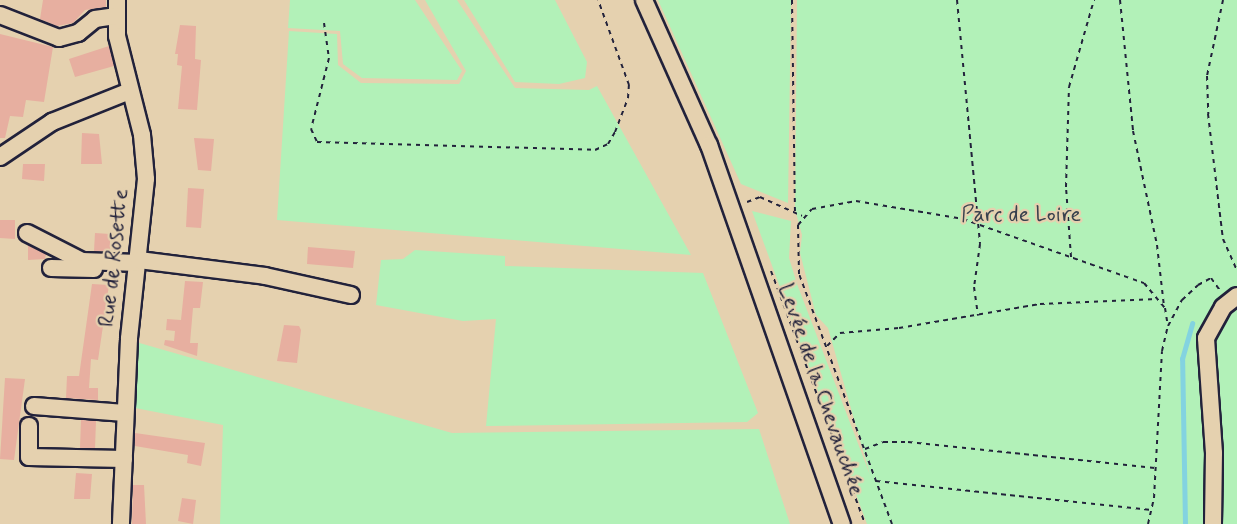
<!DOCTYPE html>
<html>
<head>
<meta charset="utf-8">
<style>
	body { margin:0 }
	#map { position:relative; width:1237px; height:524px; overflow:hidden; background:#e5d1af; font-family:Mynerve,sans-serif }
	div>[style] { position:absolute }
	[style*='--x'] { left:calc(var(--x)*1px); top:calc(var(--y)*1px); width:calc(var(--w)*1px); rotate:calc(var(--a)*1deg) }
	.green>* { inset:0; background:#b2f1b8 }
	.stream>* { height:4.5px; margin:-2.25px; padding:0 2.25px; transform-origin:2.25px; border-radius:2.25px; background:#83d3e0 }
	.building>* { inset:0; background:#e7afa0 }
	.path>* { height:2px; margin-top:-1px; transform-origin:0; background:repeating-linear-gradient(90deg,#22223b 0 4.5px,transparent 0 9px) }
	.roads { filter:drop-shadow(2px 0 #22223b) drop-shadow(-2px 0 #22223b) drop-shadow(0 2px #22223b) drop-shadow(0 -2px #22223b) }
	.minor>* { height:16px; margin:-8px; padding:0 8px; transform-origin:8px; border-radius:8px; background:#e5d1af }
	span { translate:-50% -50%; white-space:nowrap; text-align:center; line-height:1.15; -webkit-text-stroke:4.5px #e5d1af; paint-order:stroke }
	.park-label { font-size:22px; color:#38414e }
	.street-label { font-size:22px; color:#22223b }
</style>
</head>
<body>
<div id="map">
	<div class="green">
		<div style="clip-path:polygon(290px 0,415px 0,462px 71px,457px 80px,362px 78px,343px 64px,340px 31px,288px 28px)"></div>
		<div style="clip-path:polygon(425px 0,457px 0,515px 88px,589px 90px,597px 86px,691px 255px,277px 220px,289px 31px,337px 34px,338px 65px,361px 83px,459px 84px,466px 71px)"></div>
		<div style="clip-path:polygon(464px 0,555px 0,587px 62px,585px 78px,559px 84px,515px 82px)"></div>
		<div style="clip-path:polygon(658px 0,791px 0,788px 203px,741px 184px)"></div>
		<div style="clip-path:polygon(797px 0,1237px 0,1237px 524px,867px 524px,752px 211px,791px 221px,789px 258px,797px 284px,870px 475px,828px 328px,816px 315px,800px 253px,802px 235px,795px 209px)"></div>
		<div style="clip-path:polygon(415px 250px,505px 256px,505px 266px,703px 273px,758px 413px,747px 422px,486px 426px,496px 319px,463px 321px,376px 305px,381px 260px,403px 259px)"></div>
		<div style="clip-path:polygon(136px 342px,452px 433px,759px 429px,790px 524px,220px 524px,223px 425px,135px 408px)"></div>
	</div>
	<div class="stream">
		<div style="--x:1185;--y:524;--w:165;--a:-91"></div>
		<div style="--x:1182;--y:359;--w:37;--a:-74"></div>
	</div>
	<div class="building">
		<div style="clip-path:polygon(43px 0,106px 0,106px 7px,85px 10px,73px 23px,57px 26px,40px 19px)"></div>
		<div style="clip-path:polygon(180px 25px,196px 26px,195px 59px,201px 60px,197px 110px,178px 109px,182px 66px,177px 65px,178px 54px,175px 54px)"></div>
		<div style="clip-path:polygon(0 34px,53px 47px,44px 102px,26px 100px,23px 117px,10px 116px,5px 138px,0 138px)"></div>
		<div style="clip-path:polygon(109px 46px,114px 66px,75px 77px,69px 59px)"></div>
		<div style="clip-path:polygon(82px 133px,99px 134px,102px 164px,81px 164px)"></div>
		<div style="clip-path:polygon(194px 138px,214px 139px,211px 171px,198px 170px)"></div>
		<div style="clip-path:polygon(23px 164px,45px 164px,44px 181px,22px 179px)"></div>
		<div style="clip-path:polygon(188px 188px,204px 189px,201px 228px,186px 227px)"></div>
		<div style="clip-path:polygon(0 220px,15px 220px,15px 239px,0 238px)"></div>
		<div style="clip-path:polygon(95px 233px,110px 234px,110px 251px,94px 251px)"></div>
		<div style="clip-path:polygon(28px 245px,46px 254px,45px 259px,28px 260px)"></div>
		<div style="clip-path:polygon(308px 247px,355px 251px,353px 268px,307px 264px)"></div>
		<div style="clip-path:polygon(185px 281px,203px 282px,200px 308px,193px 308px,190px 343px,198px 343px,197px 356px,164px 345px,165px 340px,174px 341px,175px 331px,166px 330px,167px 319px,181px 320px)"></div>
		<div style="clip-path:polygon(92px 284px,109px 285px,98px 360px,91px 359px,89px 388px,98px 388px,98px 400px,66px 398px,67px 376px,79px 376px)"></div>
		<div style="clip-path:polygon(284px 325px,299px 326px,301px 330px,297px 363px,277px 361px)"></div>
		<div style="clip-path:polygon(5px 378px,25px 379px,14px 460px,0 459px)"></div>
		<div style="clip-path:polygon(81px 420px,96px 421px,95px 448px,80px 448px)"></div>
		<div style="clip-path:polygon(135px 433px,205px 443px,201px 466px,187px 463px,188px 455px,135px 446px)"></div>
		<div style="clip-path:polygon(76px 473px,92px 474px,90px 499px,74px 499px)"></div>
		<div style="clip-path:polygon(133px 485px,144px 485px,146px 524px,132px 524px)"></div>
		<div style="clip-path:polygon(182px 498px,196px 500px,193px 524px,178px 521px)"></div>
	</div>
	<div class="path">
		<div style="--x:792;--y:0;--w:212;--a:89.2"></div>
		<div style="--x:957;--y:0;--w:245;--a:84.6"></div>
		<div style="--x:980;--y:244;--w:43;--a:97.9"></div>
		<div style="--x:974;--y:287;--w:29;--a:82"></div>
		<div style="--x:1120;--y:0;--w:132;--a:84.3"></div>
		<div style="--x:1133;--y:131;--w:116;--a:78.1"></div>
		<div style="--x:1157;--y:245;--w:61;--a:83.5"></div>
		<div style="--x:1223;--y:0;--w:78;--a:101.9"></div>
		<div style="--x:1207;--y:76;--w:38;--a:88"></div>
		<div style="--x:1208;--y:114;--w:126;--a:83.2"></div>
		<div style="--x:1223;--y:239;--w:35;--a:66"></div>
		<div style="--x:324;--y:23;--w:35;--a:82"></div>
		<div style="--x:329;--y:58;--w:73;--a:104.2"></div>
		<div style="--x:311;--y:129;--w:14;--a:65"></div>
		<div style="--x:317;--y:142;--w:278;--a:1.6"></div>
		<div style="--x:595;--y:150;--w:14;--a:-25"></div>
		<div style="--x:608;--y:144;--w:14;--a:-60"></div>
		<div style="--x:615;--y:132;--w:36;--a:-69"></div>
		<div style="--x:628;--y:98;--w:13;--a:-86"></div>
		<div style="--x:629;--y:85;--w:90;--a:-110"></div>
		<div style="--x:747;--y:202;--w:14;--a:-21"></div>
		<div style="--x:760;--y:197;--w:46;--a:24.3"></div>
		<div style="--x:1071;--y:257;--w:70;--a:-94.1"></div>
		<div style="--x:1066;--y:187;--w:100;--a:-88.3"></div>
		<div style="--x:1069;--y:87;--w:91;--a:-74"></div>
		<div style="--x:771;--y:271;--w:270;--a:69.6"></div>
		<div style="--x:827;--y:346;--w:18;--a:-45"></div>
		<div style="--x:840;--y:333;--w:59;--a:-4.8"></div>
		<div style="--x:899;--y:328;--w:143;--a:-9.7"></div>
		<div style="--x:1040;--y:304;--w:117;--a:-2.4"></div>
		<div style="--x:865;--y:449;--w:19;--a:-21"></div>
		<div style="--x:883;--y:442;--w:25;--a:0"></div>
		<div style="--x:908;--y:442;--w:248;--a:6"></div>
		<div style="--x:876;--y:481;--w:277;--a:6"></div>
		<div style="--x:892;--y:524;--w:267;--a:-110.4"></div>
		<div style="--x:799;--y:274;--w:49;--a:-91.2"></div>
		<div style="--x:798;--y:225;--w:21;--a:-49"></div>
		<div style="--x:812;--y:209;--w:45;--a:-10.3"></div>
		<div style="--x:856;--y:201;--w:109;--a:9.5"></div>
		<div style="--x:963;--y:219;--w:192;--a:19.5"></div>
		<div style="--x:1144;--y:283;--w:33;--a:50"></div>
		<div style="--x:1165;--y:308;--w:18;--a:81"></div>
		<div style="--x:1148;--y:524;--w:27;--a:-77"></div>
		<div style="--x:1154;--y:498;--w:147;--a:-86.9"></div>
		<div style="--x:1162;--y:351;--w:26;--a:-77"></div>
		<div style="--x:1168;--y:326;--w:30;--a:-62"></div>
		<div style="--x:1182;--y:300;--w:22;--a:-43"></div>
		<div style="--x:1198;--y:285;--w:15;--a:-28"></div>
		<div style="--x:1211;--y:278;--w:14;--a:54"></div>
	</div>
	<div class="roads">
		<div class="minor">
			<div style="--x:117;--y:0;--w:36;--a:90"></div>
			<div style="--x:117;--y:36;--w:102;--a:75.8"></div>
			<div style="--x:142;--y:135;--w:44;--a:84.8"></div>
			<div style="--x:146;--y:179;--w:161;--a:96.1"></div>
			<div style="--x:129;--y:339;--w:185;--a:92.5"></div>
			<div style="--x:644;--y:0;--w:159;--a:65.9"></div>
			<div style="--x:709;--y:145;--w:402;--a:70.7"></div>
			<div style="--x:0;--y:15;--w:63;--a:21.3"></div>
			<div style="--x:59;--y:38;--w:20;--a:-15"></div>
			<div style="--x:78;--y:33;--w:22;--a:-39"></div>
			<div style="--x:95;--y:19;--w:22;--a:-8"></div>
			<div style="--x:0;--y:157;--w:63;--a:-33.9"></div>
			<div style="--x:52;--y:122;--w:84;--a:-21.7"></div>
			<div style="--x:27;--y:233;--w:62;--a:27"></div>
			<div style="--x:82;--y:261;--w:56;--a:2"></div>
			<div style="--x:139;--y:260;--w:127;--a:7.2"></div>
			<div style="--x:265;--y:276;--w:88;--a:12.5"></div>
			<div style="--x:51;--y:268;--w:43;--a:1.3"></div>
			<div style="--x:34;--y:406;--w:91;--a:4.4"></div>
			<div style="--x:29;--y:426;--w:31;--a:90"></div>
			<div style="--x:29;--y:457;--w:95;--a:1.2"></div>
			<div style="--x:1213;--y:524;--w:71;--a:-89.2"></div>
			<div style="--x:1214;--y:453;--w:115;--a:-94"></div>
			<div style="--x:1206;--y:338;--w:35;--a:-61"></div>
			<div style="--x:1223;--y:307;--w:18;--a:-38"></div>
		</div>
	</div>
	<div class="park-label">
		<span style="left:1021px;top:216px">Parc de Loire</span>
	</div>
	<div class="street-label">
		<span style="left:115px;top:258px;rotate:-84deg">Rue de Rosette</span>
		<span style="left:820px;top:390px;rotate:71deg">Levée de la Chevauchée</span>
	</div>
</div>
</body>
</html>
